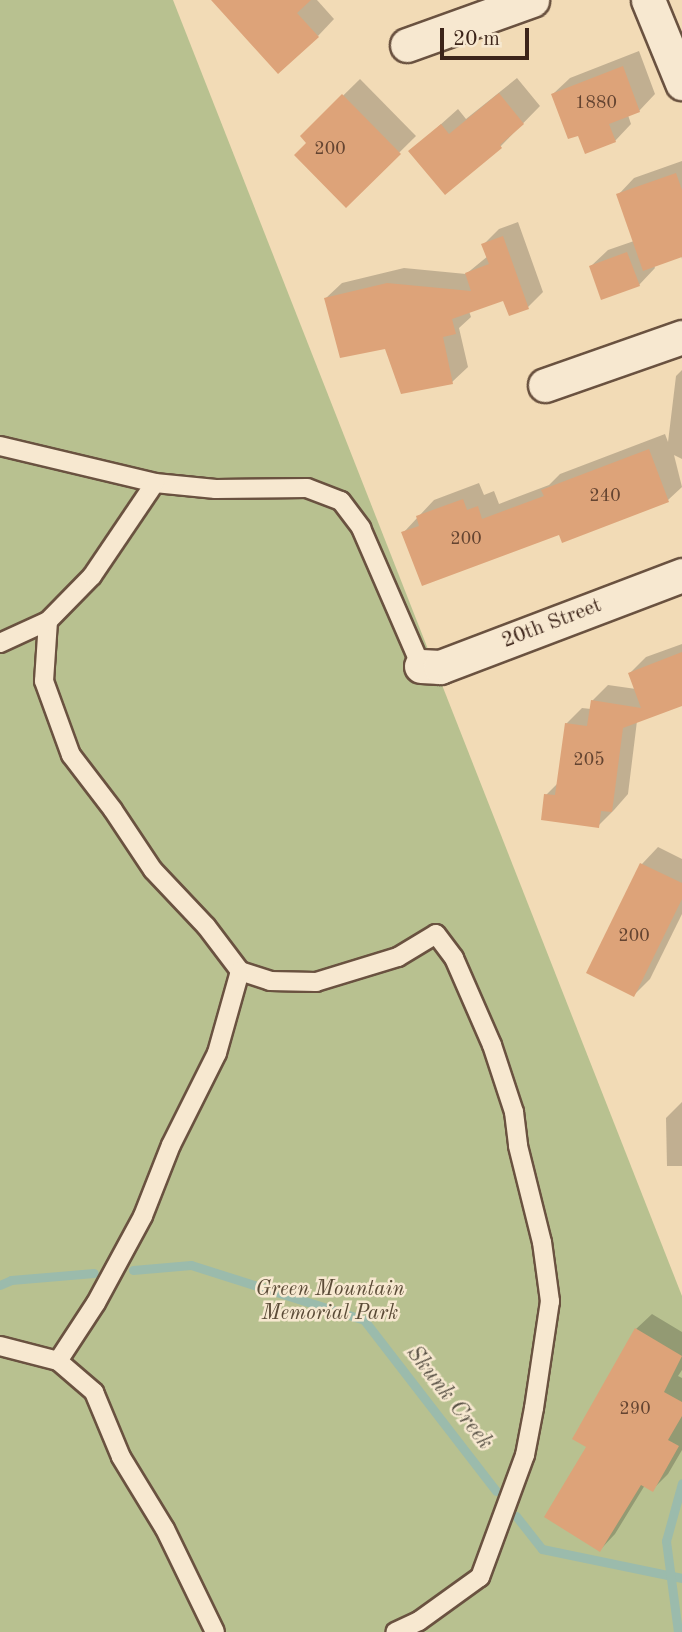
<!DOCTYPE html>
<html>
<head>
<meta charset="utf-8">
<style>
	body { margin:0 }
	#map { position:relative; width:682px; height:1632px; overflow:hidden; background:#f2dbb6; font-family:"Old Standard TT",serif }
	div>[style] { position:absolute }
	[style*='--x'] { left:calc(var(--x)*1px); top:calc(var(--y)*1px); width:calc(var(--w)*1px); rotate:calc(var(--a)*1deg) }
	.green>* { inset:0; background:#b8c190 }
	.shadow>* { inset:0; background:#0003 }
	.stream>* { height:9px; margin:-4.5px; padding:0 4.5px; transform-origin:4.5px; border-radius:4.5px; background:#9bbbac }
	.building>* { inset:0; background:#dda379 }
	.roads { filter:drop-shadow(2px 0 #6a5240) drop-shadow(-2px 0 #6a5240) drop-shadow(0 2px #6a5240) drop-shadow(0 -2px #6a5240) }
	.lane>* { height:18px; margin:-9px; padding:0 9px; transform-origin:9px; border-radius:9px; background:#f7e8d0 }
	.street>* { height:33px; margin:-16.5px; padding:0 16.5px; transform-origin:16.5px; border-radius:16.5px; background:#f7e8d0 }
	span { translate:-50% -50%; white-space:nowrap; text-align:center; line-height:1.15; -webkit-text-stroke:5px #f7e8d0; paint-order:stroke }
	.number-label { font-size:18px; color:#644431 }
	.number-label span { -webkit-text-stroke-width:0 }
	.street-label { font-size:21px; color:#3c2419 }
	.park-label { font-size:21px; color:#5b4b37; font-style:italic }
	.water-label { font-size:23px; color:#585145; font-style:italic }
	.scale { position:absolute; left:440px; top:28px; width:89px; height:32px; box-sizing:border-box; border:4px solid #3c2419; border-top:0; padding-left:9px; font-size:21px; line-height:24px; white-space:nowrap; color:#3c2419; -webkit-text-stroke:5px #f7e8d0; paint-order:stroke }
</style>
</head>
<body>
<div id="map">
	<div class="green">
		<div style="clip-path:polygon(0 0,173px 0,682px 1296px,682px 1632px,0 1632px)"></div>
	</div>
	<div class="shadow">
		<div style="clip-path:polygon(214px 0,317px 0,334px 19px,318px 36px)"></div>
		<div style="clip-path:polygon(639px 51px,655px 94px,639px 111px,628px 115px,631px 124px,615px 141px,579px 133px,553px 94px,570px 78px)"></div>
		<div style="clip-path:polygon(517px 78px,540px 106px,501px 146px,445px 193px,411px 151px,458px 109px,466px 119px)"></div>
		<div style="clip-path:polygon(360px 79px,416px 136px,346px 205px,302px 136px)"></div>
		<div style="clip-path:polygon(682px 161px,682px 259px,681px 255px,654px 265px,655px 268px,639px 285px,591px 266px,608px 250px,634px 241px,618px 195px,634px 178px)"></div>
		<div style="clip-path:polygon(518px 222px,543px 292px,528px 307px,504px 299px,469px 311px,471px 317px,459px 328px,468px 367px,452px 382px,386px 347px,326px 298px,342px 283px,404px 268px,466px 274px,488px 256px,483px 245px,499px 229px)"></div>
		<div style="clip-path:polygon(682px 370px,682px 459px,674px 455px,682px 487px,668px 500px,560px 533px,403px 533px,434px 500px,479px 483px,484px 495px,494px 491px,499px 504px,549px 485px,560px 474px,665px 434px,668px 442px,676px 376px)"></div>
		<div style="clip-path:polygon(682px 644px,682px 704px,637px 721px,628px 794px,614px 810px,598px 826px,546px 795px,559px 782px,566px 724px,582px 708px,591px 709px,592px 701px,608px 685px,636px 689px,630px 673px,646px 657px)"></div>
		<div style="clip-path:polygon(658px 847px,682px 859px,682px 914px,650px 979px,634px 995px,588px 973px,642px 864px)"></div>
		<div style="clip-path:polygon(682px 1102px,682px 1166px,667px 1166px,666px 1118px)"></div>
		<div style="clip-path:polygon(652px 1314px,682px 1332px,682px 1370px,678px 1376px,682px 1378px,682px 1450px,668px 1474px,653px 1489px,645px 1485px,615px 1534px,600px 1550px,588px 1446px,636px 1329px)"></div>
	</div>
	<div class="stream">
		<div style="--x:133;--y:1270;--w:58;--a:-4.9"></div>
		<div style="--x:191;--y:1265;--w:182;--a:17.6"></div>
		<div style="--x:364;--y:1320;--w:216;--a:52.3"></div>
		<div style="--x:0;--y:1285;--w:12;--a:-24"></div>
		<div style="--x:11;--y:1280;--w:83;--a:-4.8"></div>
		<div style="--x:516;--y:1516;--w:42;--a:51.8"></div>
		<div style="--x:542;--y:1549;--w:143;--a:11.7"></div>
		<div style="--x:678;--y:1632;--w:92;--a:-97.5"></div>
		<div style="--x:666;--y:1541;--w:60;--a:-74.6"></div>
	</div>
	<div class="building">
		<div style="clip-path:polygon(211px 0,311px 0,297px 13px,319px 37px,278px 74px)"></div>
		<div style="clip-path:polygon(623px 66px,640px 112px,609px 124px,616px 142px,585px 154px,578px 136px,568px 139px,551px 94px)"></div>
		<div style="clip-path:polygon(499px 93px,524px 124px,500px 145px,502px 148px,445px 195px,408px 151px,441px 124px,449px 134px)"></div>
		<div style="clip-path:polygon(342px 94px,401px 154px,346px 208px,294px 155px,306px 143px,300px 136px)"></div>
		<div style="clip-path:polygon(676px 173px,682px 190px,682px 257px,643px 271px,616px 194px)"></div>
		<div style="clip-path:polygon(503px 236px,529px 309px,509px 316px,503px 301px,452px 319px,456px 334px,443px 337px,453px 384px,401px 394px,385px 349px,340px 358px,324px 298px,387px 283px,471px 291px,465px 273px,489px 264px,481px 244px)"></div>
		<div style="clip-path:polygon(627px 252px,640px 286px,601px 300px,589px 266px)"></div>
		<div style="clip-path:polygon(649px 449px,669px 502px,562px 543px,559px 535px,422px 586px,401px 532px,419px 526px,416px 516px,463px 499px,467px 510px,478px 506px,482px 519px,544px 496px,541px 490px)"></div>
		<div style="clip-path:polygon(682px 652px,682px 706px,623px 728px,612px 812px,601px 811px,599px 828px,541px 820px,544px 794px,555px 795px,565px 723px,587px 726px,591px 700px,641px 708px,628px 673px)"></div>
		<div style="clip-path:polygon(640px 863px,682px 883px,682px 899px,634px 997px,586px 973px)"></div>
		<div style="clip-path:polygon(635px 1328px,682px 1356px,664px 1392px,682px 1402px,682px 1416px,668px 1440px,679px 1446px,653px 1492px,641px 1485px,600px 1552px,544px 1517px,586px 1447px,572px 1439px)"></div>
	</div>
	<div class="roads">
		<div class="lane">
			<div style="--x:0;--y:446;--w:159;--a:13.4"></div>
			<div style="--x:155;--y:483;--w:61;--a:5.6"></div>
			<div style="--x:216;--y:489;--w:91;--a:-0.6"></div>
			<div style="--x:307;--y:488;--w:36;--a:21"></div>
			<div style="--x:341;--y:501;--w:34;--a:53"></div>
			<div style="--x:361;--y:528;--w:150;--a:66.5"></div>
			<div style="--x:48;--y:621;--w:60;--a:93.8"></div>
			<div style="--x:44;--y:681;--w:79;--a:70"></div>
			<div style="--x:71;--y:755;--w:69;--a:52.6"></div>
			<div style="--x:113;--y:810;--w:72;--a:56.3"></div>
			<div style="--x:153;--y:870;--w:77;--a:46.6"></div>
			<div style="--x:206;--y:926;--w:56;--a:52.9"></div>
			<div style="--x:240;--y:971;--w:32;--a:18"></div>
			<div style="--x:270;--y:981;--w:46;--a:1.2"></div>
			<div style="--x:316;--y:982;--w:86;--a:-17"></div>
			<div style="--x:398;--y:957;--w:44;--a:-31.2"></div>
			<div style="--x:436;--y:934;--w:30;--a:53"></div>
			<div style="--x:454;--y:958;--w:95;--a:66.4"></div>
			<div style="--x:492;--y:1045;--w:71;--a:71.8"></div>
			<div style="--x:514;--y:1112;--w:34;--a:83"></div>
			<div style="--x:518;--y:1146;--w:99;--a:76"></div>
			<div style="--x:542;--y:1242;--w:60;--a:82.3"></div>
			<div style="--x:550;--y:1301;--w:108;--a:98.5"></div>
			<div style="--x:534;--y:1408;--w:48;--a:100.8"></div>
			<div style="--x:525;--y:1455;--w:130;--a:110.2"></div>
			<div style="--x:480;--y:1577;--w:75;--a:144.2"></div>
			<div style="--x:419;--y:1621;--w:26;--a:155"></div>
			<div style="--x:0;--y:643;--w:53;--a:-24.6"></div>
			<div style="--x:48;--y:621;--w:63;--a:-45.6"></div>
			<div style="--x:92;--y:576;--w:112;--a:-55.9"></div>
			<div style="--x:0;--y:1346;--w:60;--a:14.5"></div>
			<div style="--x:58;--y:1361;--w:48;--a:40.7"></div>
			<div style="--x:94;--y:1392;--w:70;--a:67.4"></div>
			<div style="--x:121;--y:1457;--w:84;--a:58.6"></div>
			<div style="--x:165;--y:1529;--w:114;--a:64.1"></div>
			<div style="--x:58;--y:1361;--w:69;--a:-56.8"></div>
			<div style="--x:96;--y:1303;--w:99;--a:-61.6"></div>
			<div style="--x:143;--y:1216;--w:76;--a:-68.5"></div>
			<div style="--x:171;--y:1145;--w:103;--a:-63.4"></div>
			<div style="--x:217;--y:1053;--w:85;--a:-74.3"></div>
		</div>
		<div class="street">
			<div style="--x:648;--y:0;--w:90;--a:67.7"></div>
			<div style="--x:407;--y:45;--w:133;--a:-19.8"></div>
			<div style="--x:545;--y:385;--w:145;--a:-19.3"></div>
			<div style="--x:421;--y:666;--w:19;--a:3"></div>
			<div style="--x:440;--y:667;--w:259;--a:-20.8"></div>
		</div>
	</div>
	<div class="number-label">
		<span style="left:596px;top:103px">1880</span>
		<span style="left:330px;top:149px">200</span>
		<span style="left:605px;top:496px">240</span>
		<span style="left:466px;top:539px">200</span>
		<span style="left:589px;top:760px">205</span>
		<span style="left:634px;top:936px">200</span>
		<span style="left:635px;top:1409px">290</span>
	</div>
	<div class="street-label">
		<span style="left:552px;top:624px;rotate:-21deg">20th Street</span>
	</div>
	<div class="park-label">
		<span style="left:330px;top:1302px">Green Mountain<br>Memorial Park</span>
	</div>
	<div class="water-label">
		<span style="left:449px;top:1398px;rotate:52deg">Skunk Creek</span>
	</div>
	<div class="scale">20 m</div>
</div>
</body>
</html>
